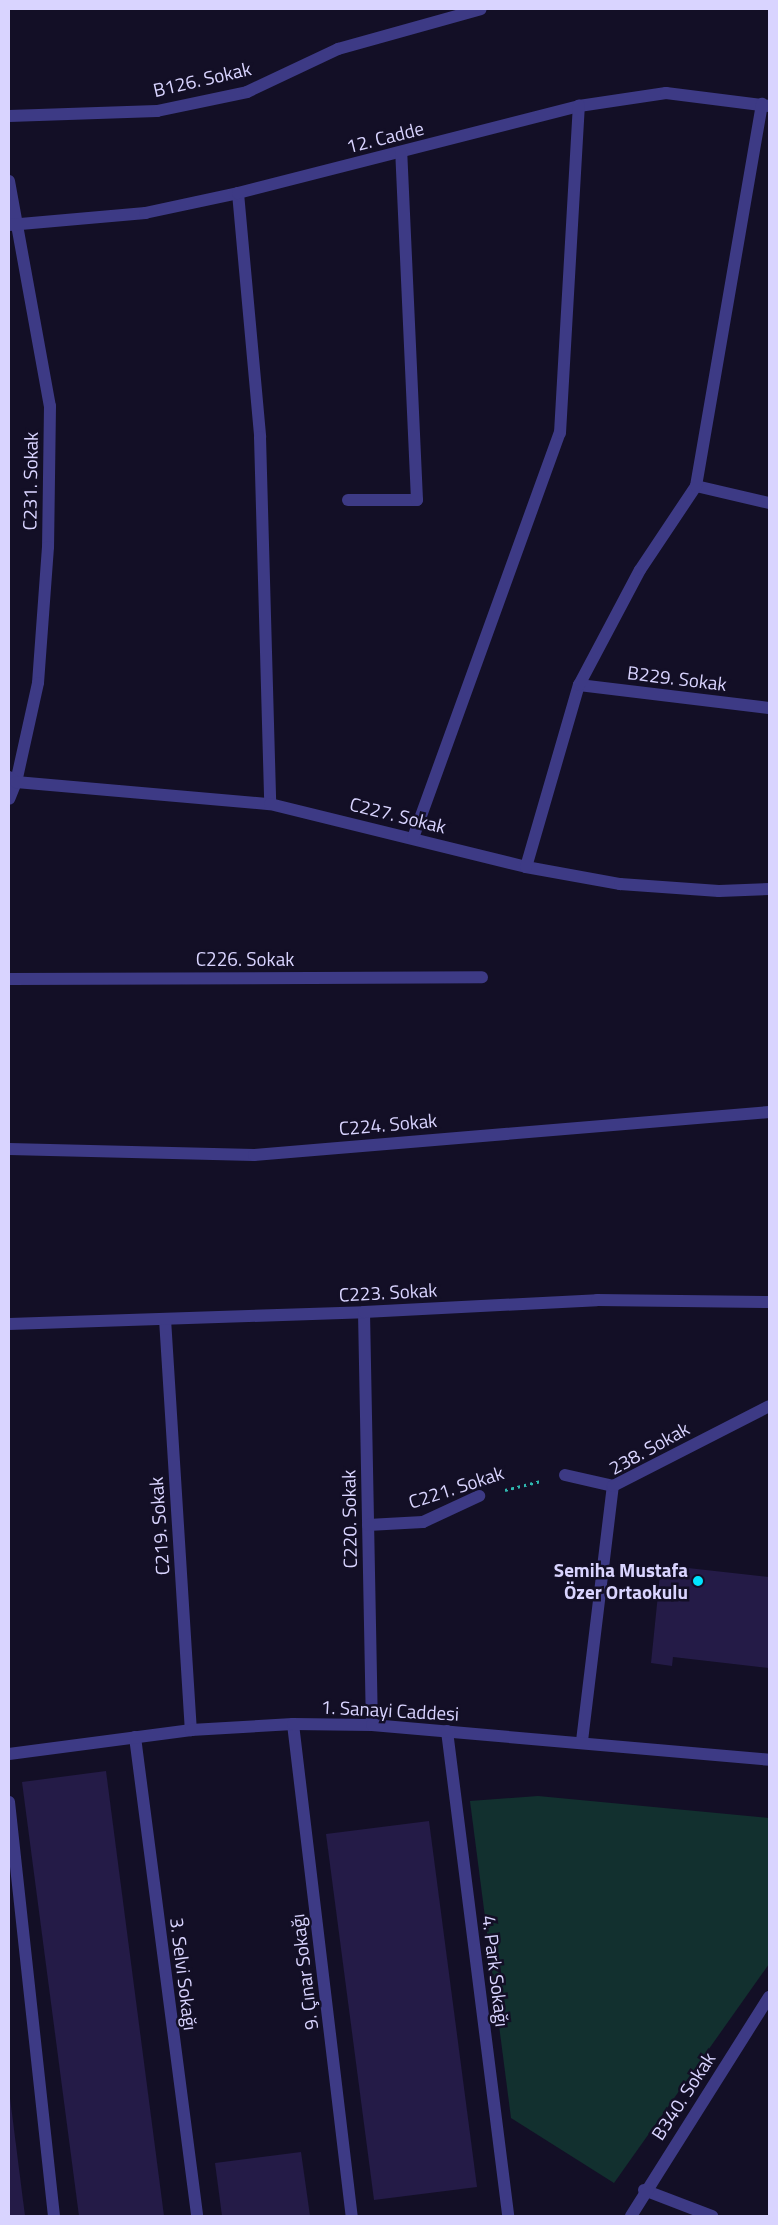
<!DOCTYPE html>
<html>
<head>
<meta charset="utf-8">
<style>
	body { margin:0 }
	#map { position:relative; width:778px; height:2225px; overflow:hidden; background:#130f26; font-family:"Titillium Web",sans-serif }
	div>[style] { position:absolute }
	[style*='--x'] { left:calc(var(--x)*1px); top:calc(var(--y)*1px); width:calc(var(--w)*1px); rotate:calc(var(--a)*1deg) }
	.green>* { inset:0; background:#12302f }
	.building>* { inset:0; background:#241b47 }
	.path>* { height:3px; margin-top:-1.5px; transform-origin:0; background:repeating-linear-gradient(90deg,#2fb8b0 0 2.5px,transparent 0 6.5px) }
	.minor>* { height:12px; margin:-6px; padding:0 6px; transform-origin:6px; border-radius:6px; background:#3d3a85 }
	.dots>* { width:14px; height:14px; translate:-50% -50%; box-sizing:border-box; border:2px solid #130f26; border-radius:50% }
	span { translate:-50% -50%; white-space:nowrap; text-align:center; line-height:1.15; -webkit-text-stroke:5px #130f26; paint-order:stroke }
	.street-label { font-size:19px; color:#d9d4ff }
	.poi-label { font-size:19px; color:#d9d4ff; font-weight:700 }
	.right { translate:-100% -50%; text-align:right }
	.frame { position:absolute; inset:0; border:10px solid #d9d4ff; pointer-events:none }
</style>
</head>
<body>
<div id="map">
	<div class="green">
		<div style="clip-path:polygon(538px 1796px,769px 1818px,769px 1964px,614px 2183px,511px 2118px,470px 1801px)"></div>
	</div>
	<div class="building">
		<div style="clip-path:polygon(661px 1565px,769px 1577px,769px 1668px,673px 1657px,672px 1666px,651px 1663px)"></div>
		<div style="clip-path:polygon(106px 1771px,164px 2216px,79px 2216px,22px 1782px)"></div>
		<div style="clip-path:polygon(429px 1821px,477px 2187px,374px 2200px,326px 1834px)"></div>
		<div style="clip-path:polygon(10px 2098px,25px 2216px,9px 2216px)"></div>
		<div style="clip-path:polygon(301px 2152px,310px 2216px,222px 2216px,215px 2163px)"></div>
	</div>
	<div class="path">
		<div style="--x:505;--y:1490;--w:38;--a:-14"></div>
	</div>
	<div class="minor">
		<div style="--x:9;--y:116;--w:148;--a:-1.9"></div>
		<div style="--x:157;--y:111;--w:92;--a:-11.9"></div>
		<div style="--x:247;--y:92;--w:101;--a:-25.3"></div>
		<div style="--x:338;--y:49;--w:148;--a:-15.6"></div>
		<div style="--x:9;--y:181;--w:229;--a:79.7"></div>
		<div style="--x:50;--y:406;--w:141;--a:90.8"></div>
		<div style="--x:48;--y:547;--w:136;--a:94.2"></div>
		<div style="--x:38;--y:683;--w:101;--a:102.5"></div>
		<div style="--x:16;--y:782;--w:18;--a:112"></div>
		<div style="--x:238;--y:193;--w:245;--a:84.8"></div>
		<div style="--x:260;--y:437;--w:367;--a:88.4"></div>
		<div style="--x:9;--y:225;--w:137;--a:-5"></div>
		<div style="--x:145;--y:213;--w:95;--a:-12.1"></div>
		<div style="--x:238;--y:193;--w:352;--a:-14.3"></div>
		<div style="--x:579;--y:106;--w:88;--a:-8.5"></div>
		<div style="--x:666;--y:93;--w:104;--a:7.2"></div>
		<div style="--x:696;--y:486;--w:75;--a:13.1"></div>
		<div style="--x:348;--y:500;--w:69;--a:0"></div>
		<div style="--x:417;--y:500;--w:347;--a:-92.6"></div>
		<div style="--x:579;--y:685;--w:191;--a:6.9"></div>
		<div style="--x:9;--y:777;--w:9;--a:36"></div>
		<div style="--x:16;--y:782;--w:255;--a:5"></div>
		<div style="--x:270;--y:804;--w:264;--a:13.8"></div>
		<div style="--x:526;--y:867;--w:96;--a:10.3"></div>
		<div style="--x:620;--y:884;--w:99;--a:4"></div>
		<div style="--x:719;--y:891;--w:50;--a:-2.3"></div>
		<div style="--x:413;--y:838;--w:431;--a:-70.1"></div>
		<div style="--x:560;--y:433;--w:328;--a:-86.7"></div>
		<div style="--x:526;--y:867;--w:190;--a:-73.8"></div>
		<div style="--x:579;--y:685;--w:130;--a:-62.1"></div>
		<div style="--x:640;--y:570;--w:101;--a:-56.3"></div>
		<div style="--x:696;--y:486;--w:388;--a:-80.2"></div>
		<div style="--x:9;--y:979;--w:473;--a:-0.2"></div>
		<div style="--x:9;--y:1149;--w:245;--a:1.4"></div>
		<div style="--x:254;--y:1155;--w:517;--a:-4.77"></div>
		<div style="--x:364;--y:1312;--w:413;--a:88.9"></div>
		<div style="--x:165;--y:1319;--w:412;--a:86.4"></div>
		<div style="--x:9;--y:1324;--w:355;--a:-1.9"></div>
		<div style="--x:364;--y:1312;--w:233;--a:-2.9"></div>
		<div style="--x:597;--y:1300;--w:172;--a:0.7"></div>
		<div style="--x:565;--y:1475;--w:49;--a:12.9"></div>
		<div style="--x:368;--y:1525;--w:55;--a:-3.1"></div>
		<div style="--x:423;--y:1522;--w:62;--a:-24.9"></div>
		<div style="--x:293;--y:1724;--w:496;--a:83.2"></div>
		<div style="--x:447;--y:1731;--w:489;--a:82.8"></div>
		<div style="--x:135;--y:1737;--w:483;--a:82.6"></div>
		<div style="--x:582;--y:1741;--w:257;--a:-83.1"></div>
		<div style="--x:613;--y:1486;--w:175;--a:-27.1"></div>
		<div style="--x:9;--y:1754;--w:184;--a:-7.5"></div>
		<div style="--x:191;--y:1730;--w:102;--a:-3.4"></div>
		<div style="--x:293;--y:1724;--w:79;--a:0.7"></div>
		<div style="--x:372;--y:1725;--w:399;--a:5"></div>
		<div style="--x:9;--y:1802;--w:416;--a:83.8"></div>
		<div style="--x:644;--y:2190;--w:73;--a:20.9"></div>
		<div style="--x:631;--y:2216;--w:259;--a:-57.8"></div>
	</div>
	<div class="dots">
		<div style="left:698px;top:1581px;background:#00e5ff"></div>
	</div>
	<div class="street-label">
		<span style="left:202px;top:79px;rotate:-13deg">B126. Sokak</span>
		<span style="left:385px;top:137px;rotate:-14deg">12. Cadde</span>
		<span style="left:30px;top:481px;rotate:-89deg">C231. Sokak</span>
		<span style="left:677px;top:678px;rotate:7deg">B229. Sokak</span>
		<span style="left:398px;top:815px;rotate:14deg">C227. Sokak</span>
		<span style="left:245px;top:959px">C226. Sokak</span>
		<span style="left:388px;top:1124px;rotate:-5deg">C224. Sokak</span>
		<span style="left:388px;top:1292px;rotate:-3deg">C223. Sokak</span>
		<span style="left:649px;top:1448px;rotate:-29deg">238. Sokak</span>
		<span style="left:456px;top:1487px;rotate:-18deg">C221. Sokak</span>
		<span style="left:349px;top:1519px;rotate:-91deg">C220. Sokak</span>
		<span style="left:159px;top:1526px;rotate:-94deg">C219. Sokak</span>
		<span style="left:390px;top:1710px;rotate:3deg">1. Sanayi Caddesi</span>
		<span style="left:496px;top:1971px;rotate:83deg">4. Park Sokağı</span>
		<span style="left:304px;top:1972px;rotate:-97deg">9. Çınar Sokağı</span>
		<span style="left:184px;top:1974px;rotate:83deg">3. Selvi Sokağı</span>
		<span style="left:683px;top:2096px;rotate:-57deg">B340. Sokak</span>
	</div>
	<div class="poi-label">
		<span class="right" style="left:688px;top:1581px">Semiha Mustafa<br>Özer Ortaokulu</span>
	</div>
	<div class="frame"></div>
</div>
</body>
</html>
